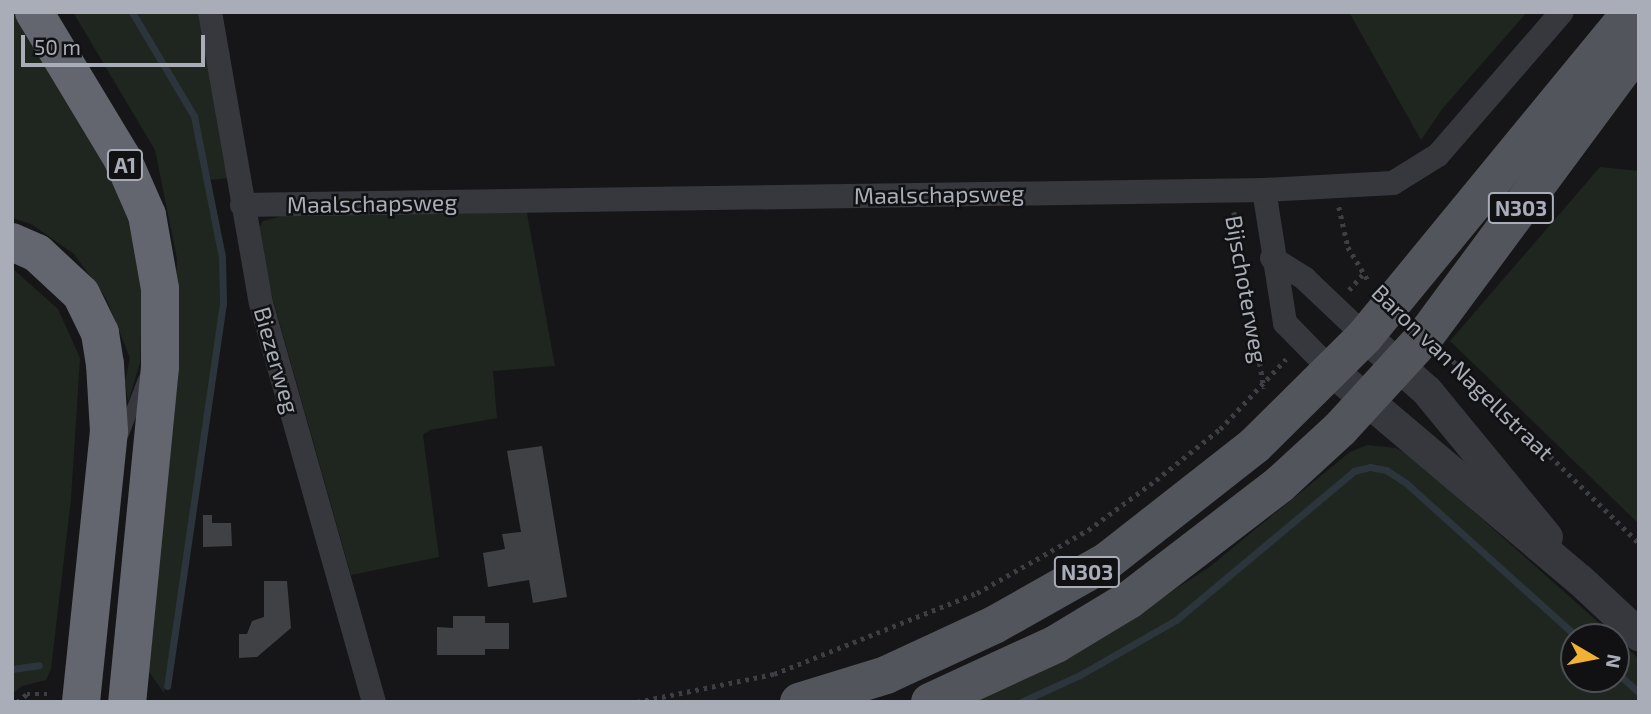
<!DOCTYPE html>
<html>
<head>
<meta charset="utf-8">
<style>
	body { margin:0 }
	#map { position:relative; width:1651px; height:714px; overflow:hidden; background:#161618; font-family:"Exo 2",sans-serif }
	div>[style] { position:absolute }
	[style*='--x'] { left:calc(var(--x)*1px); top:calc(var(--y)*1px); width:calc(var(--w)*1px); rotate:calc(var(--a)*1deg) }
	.green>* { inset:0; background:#1e261f }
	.stream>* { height:7px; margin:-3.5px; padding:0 3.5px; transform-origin:3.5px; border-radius:3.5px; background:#2c353c }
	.building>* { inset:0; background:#404145 }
	.path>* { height:4.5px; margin-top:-2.25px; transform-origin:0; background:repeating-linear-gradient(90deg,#3d3f44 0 3.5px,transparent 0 8.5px) }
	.service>* { height:12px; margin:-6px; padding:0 6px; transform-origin:6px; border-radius:6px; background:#37383d }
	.minor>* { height:24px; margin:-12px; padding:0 12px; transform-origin:12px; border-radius:12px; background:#37383d }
	.tertiary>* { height:32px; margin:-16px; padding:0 16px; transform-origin:16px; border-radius:16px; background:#37383d }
	.primary>* { height:38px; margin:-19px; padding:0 19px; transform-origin:19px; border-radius:19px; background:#53555c }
	.motorway>* { height:38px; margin:-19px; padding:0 19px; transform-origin:19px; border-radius:19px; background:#63666e }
	span { translate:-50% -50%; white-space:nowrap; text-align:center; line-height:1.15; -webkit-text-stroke:5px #111113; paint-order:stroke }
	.shield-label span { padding:2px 5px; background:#111113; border:2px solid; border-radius:5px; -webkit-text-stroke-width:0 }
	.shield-label { font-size:21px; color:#a8adb8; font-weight:700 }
	.street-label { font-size:23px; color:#a8adb8 }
	.frame { position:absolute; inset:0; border:14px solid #a8adb8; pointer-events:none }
	.north { position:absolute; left:1560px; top:623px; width:70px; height:70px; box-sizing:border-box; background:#111113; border:2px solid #4d4f55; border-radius:50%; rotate:100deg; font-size:19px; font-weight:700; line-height:28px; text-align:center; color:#a8adb8 }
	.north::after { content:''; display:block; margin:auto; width:24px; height:32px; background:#f2b134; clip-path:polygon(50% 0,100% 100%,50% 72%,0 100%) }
	.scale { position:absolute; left:21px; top:35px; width:184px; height:32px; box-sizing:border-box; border:4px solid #a8adb8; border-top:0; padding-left:9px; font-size:21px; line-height:24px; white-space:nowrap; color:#a8adb8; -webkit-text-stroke:5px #111113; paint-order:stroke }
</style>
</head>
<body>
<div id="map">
	<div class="green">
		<div style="clip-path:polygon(12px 12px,25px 12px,121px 185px,143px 272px,140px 363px,128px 402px,125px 381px,130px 358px,106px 298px,74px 254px,31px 224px,12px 218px)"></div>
		<div style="clip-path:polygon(73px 12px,203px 12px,230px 178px,210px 180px,226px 255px,219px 338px,197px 504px,164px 693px,149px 672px,169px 459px,177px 259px,155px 150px)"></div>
		<div style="clip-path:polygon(1349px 12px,1527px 12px,1443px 108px,1421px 140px)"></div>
		<div style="clip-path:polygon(1600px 167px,1639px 171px,1639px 524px,1450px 341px)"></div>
		<div style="clip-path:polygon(526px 208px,555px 366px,493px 371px,497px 418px,430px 430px,423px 435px,439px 557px,351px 575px,255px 236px,263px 221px,286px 215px)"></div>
		<div style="clip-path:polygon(12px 268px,58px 309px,80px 358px,71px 499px,51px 669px,46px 680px,22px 686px,12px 694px)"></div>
		<div style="clip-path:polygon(1367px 445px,1396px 448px,1411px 456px,1615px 637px,1574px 637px,1574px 679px,1616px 679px,1616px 638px,1639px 659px,1639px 702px,967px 702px,1107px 633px,1208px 568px,1350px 452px)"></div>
	</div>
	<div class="stream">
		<div style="--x:132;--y:12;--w:121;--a:59.2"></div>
		<div style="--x:194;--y:116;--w:145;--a:78.8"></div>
		<div style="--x:222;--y:258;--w:45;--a:88.7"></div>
		<div style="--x:223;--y:303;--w:387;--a:98.3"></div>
		<div style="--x:12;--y:669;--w:27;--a:-8"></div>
		<div style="--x:1616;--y:672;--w:31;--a:42"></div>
		<div style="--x:1021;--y:702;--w:65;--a:-24.6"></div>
		<div style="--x:1080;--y:675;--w:111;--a:-29.8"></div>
		<div style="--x:1176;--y:620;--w:232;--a:-39.9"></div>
		<div style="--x:1354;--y:471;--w:16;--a:-14"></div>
		<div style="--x:1370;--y:467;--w:16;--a:11"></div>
		<div style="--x:1386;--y:470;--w:24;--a:33"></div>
		<div style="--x:1406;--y:483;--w:230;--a:42"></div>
	</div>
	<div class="building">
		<div style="clip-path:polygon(542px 446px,567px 597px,533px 603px,529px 580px,488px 587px,483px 553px,505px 549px,502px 534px,521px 532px,507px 451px)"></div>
		<div style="clip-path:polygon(203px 515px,212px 515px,212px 523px,231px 523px,232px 546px,203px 547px)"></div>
		<div style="clip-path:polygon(264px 581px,287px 581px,291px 628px,257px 657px,239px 658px,239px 634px,247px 634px,252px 621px,264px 617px)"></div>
		<div style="clip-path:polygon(453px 616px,485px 616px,485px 623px,509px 623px,509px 649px,485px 649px,485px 655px,437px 655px,437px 627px,453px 628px)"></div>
	</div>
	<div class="path">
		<div style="--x:1339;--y:207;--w:41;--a:77.3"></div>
		<div style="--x:1348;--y:247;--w:41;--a:59"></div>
		<div style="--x:1234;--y:212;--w:179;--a:80.3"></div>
		<div style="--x:1349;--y:290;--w:20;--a:-49"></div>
		<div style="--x:1447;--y:355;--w:269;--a:44.4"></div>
		<div style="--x:17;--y:702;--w:13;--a:-39"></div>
		<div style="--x:27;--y:694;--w:25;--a:0"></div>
		<div style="--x:637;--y:702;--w:140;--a:-11.6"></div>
		<div style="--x:774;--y:674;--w:219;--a:-21.8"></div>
		<div style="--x:977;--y:593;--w:128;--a:-29.6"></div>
		<div style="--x:1088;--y:530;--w:84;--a:-36.3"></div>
		<div style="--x:1156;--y:480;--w:82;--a:-38.6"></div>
		<div style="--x:1220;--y:429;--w:96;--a:-46.7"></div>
	</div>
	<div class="service">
		<div style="--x:123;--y:434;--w:59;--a:-69.1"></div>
	</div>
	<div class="minor">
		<div style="--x:210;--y:12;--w:295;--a:80.1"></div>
		<div style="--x:261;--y:303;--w:415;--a:74.2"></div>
		<div style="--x:1264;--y:190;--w:135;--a:81"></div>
		<div style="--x:1285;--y:323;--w:64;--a:45.6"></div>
		<div style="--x:242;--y:205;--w:1022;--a:-0.84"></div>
		<div style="--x:1264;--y:190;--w:129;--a:-3.1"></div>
		<div style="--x:1393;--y:183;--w:53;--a:-31.9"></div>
		<div style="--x:1438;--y:155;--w:189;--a:-49.1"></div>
		<div style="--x:1272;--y:258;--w:39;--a:32"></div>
		<div style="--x:1305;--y:279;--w:83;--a:43.5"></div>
	</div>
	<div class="tertiary">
		<div style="--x:1365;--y:336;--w:83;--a:41.6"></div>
		<div style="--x:1427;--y:391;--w:189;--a:50.6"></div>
		<div style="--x:1330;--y:369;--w:327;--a:40.2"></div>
		<div style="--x:1580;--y:580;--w:81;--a:43"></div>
	</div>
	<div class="primary">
		<div style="--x:799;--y:702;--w:91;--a:-17.2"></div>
		<div style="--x:886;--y:675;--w:119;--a:-24.8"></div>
		<div style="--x:994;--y:625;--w:129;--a:-29.4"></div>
		<div style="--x:1106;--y:562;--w:189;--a:-38.1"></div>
		<div style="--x:1255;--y:445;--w:155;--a:-44.7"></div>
		<div style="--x:1365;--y:336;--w:419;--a:-50.6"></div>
		<div style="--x:930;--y:702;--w:139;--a:-24.7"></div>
		<div style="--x:1056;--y:644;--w:85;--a:-31.1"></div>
		<div style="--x:1129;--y:600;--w:190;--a:-37.5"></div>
		<div style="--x:1280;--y:484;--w:81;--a:-42.5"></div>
		<div style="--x:1340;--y:429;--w:127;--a:-47.5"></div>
		<div style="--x:1426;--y:335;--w:358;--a:-53.5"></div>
	</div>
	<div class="motorway">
		<div style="--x:34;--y:12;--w:170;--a:58.9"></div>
		<div style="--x:122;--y:158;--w:62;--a:66.3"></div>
		<div style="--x:147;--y:215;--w:75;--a:80"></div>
		<div style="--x:160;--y:289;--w:78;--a:90"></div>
		<div style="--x:160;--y:367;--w:337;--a:95.6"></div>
		<div style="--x:12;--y:242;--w:27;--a:24"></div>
		<div style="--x:37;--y:253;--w:60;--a:43"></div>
		<div style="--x:81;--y:294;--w:43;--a:64"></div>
		<div style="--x:100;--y:333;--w:31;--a:81"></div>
		<div style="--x:105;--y:364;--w:67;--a:86.6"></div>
		<div style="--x:109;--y:431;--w:272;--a:95.9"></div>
	</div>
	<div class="shield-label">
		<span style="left:125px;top:165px">A1</span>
		<span style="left:1521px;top:208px">N303</span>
		<span style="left:1087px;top:572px">N303</span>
	</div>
	<div class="street-label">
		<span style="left:939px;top:194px;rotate:-1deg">Maalschapsweg</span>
		<span style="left:372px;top:203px;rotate:-1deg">Maalschapsweg</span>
		<span style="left:1247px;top:289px;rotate:80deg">Bijschoterweg</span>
		<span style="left:277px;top:360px;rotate:74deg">Biezerweg</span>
		<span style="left:1463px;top:372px;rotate:44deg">Baron van Nagellstraat</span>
	</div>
	<div class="frame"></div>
	<div class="north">N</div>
	<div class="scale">50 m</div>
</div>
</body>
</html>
